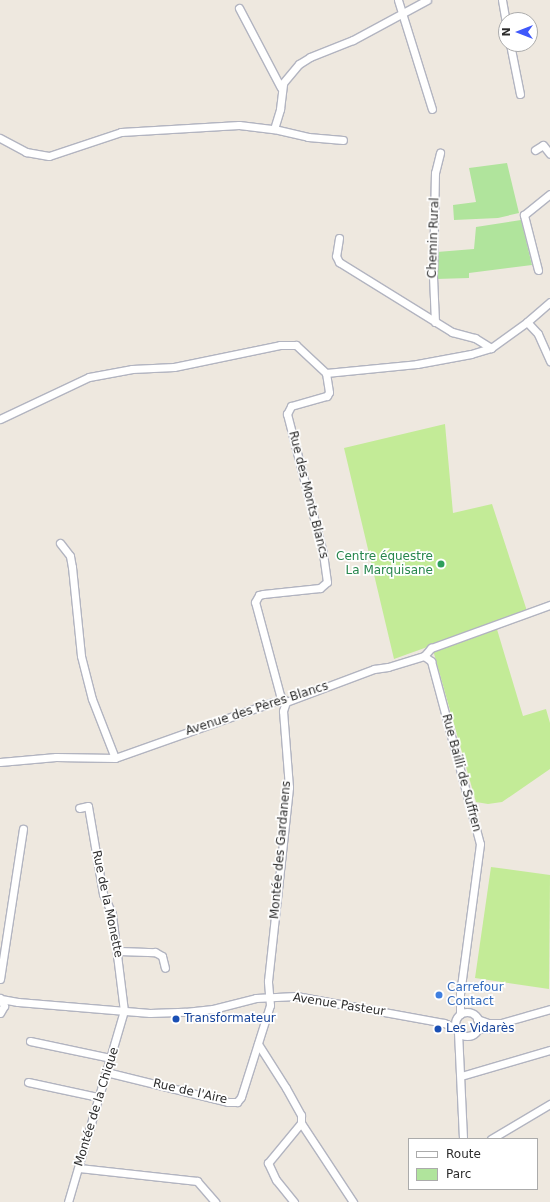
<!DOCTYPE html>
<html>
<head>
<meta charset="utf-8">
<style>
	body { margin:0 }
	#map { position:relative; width:550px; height:1202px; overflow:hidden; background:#eee8df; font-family:"DejaVu Sans",sans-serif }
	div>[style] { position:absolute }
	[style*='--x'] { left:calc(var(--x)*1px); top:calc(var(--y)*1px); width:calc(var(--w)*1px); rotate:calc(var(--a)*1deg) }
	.green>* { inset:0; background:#b0e49c }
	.pitch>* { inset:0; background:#c3eb97 }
	.roads { filter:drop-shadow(1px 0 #b2b4c0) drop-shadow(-1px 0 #b2b4c0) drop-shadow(0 1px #b2b4c0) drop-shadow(0 -1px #b2b4c0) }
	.street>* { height:7px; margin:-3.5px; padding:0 3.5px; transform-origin:3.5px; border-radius:3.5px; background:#fff }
	.street>.ring { margin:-3.5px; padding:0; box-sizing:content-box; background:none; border:7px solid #fff; border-radius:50% }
	.dots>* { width:11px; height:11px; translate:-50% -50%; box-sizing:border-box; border:2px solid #fff; border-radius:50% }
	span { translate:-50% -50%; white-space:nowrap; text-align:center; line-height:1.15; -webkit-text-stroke:3.5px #fff; paint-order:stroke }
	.street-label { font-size:12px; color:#2c2c2c }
	.leisure-label { font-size:12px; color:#27864d }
	.right { translate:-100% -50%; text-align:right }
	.shop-label { font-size:12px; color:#366cbe }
	.left { translate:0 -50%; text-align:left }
	.transit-label { font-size:12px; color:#164399 }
	.legend { position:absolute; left:408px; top:1138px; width:130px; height:52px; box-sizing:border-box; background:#fff; border:1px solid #ababab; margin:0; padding:5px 7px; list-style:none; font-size:12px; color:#2c2c2c }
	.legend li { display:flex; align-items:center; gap:8px; height:20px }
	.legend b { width:20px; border:1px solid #ababab }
	.north { position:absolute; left:498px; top:12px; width:40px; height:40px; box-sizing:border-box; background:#fff; border:1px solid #ababab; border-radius:50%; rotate:270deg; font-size:11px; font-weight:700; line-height:16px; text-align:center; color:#2c2c2c }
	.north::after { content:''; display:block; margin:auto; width:14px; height:18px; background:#3f58fb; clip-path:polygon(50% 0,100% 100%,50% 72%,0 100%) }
</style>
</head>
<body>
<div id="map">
	<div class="green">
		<div style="clip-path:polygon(507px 163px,519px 213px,498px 218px,454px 220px,453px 205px,476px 202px,469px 168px)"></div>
		<div style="clip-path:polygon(521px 220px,532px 265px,469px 273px,469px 278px,436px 279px,437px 252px,474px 249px,476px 227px)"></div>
	</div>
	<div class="pitch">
		<div style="clip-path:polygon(445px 424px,453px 513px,492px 504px,527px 611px,394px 659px,344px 448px)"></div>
		<div style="clip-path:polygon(496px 626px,523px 716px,546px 709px,550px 723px,550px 769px,502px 802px,488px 804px,476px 802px,433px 650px)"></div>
		<div style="clip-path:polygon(491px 867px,550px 875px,549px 989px,475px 978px)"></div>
	</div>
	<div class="roads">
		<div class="street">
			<div style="--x:398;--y:0;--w:114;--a:72.7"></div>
			<div style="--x:502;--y:0;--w:22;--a:80"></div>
			<div style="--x:239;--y:8;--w:90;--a:62.3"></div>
			<div style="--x:510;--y:44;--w:51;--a:78.7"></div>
			<div style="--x:274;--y:129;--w:35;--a:13"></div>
			<div style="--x:308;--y:137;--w:35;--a:5"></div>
			<div style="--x:0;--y:138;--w:30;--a:28"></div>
			<div style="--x:26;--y:152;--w:23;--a:10"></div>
			<div style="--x:49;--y:156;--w:76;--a:-18.4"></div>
			<div style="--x:121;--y:132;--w:118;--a:-3.4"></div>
			<div style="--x:239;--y:125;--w:35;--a:7"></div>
			<div style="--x:274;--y:129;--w:21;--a:-73"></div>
			<div style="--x:280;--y:109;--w:26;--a:-83"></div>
			<div style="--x:283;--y:83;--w:25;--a:-50"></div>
			<div style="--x:299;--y:64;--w:13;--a:-32"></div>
			<div style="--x:310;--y:57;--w:46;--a:-21.6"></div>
			<div style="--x:353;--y:40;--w:84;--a:-28.4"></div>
			<div style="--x:535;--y:150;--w:9;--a:-32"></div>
			<div style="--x:543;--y:145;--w:11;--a:52"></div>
			<div style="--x:339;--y:238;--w:18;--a:99"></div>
			<div style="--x:336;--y:256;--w:7;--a:63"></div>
			<div style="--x:339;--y:262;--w:133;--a:31.8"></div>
			<div style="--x:452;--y:332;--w:24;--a:15"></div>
			<div style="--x:475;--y:338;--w:19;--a:32"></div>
			<div style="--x:538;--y:270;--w:57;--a:-104.3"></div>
			<div style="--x:524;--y:215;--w:33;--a:-39"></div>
			<div style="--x:435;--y:322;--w:46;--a:-92.5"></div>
			<div style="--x:433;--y:276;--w:103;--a:-88.9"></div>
			<div style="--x:435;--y:173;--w:21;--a:-76"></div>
			<div style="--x:527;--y:322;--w:16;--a:47"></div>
			<div style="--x:538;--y:334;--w:30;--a:66"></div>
			<div style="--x:0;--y:419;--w:98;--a:-25.3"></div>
			<div style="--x:89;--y:377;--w:44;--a:-10.5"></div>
			<div style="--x:132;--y:369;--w:42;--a:-2.7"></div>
			<div style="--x:174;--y:367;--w:108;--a:-11.7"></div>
			<div style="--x:280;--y:345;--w:16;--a:0"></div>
			<div style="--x:296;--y:345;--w:41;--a:43"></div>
			<div style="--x:326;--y:373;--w:91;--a:-5.6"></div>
			<div style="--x:417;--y:364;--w:55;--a:-10.5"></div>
			<div style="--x:471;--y:354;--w:21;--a:-17"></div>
			<div style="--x:491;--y:348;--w:44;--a:-35.8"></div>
			<div style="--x:527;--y:322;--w:30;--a:-41"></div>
			<div style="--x:60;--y:543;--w:16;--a:52"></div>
			<div style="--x:70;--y:556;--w:11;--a:80"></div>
			<div style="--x:72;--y:567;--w:89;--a:84.2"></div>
			<div style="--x:81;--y:656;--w:44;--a:75.7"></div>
			<div style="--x:92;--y:699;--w:63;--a:68.7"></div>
			<div style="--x:424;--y:656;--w:9;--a:36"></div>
			<div style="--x:431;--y:661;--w:189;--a:75"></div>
			<div style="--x:480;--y:844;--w:150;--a:97.6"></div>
			<div style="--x:460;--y:993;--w:21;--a:90"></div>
			<div style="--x:286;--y:702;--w:9;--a:-131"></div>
			<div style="--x:280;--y:695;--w:96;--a:-105"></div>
			<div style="--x:255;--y:602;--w:8;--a:-60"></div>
			<div style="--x:259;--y:595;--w:4;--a:-14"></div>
			<div style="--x:263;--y:594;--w:57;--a:-6"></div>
			<div style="--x:320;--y:588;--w:9;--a:-41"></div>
			<div style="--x:327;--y:582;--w:29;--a:-98"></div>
			<div style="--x:323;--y:553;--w:144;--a:-104.5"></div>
			<div style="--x:287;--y:414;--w:9;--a:-63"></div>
			<div style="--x:291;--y:406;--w:37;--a:-16"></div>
			<div style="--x:327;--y:396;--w:4;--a:-63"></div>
			<div style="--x:329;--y:392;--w:19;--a:-99"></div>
			<div style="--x:0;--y:762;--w:56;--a:-5.1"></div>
			<div style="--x:56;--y:757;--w:59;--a:1"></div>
			<div style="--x:115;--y:758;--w:168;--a:-19.5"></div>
			<div style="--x:273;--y:702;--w:13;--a:0"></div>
			<div style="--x:286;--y:702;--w:94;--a:-20.6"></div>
			<div style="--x:374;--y:669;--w:14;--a:-8"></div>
			<div style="--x:388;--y:667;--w:38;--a:-17"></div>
			<div style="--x:424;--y:656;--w:11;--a:-49"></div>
			<div style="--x:431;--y:648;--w:127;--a:-19.9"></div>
			<div style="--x:119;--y:951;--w:36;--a:2"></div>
			<div style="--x:155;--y:952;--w:8;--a:30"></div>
			<div style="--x:162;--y:956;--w:12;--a:76"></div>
			<div style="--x:0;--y:979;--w:152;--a:-81.3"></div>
			<div style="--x:0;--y:998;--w:9;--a:63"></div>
			<div style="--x:4;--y:1006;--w:8;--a:120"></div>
			<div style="--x:1;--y:999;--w:17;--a:10"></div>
			<div style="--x:18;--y:1002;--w:132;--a:4.8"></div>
			<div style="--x:150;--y:1013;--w:35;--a:-2"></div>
			<div style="--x:185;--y:1012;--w:28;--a:-6"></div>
			<div style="--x:213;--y:1009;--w:44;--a:-14.3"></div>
			<div style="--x:256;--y:998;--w:40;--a:-2.9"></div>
			<div style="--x:296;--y:996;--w:150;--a:10.3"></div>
			<div style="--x:444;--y:1023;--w:13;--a:23"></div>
			<div class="ring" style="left:455px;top:1012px;width:17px;height:17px"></div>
			<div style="--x:477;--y:1019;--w:12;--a:20"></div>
			<div style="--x:488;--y:1023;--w:13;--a:0"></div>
			<div style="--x:501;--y:1023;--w:51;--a:-15.9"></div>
			<div style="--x:477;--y:1029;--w:19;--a:-3"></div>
			<div style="--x:458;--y:1032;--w:107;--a:87.3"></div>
			<div style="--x:30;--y:1041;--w:83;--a:11.9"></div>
			<div style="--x:258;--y:1044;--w:52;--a:57.5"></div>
			<div style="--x:286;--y:1088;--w:31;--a:61"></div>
			<div style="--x:301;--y:1115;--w:8;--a:90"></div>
			<div style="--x:301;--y:1123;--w:95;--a:56.6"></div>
			<div style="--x:106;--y:1072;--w:126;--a:13.8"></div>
			<div style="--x:228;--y:1102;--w:9;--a:0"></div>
			<div style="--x:237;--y:1102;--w:6;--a:-51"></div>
			<div style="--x:241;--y:1097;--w:96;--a:-72.5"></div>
			<div style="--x:270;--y:1005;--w:24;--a:-95"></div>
			<div style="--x:268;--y:981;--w:195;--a:-83.8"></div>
			<div style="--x:289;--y:787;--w:76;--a:-94.5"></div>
			<div style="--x:283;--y:711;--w:9;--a:-72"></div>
			<div style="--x:461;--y:1076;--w:93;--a:-16.3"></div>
			<div style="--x:28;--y:1082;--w:72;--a:12.1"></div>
			<div style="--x:491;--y:1139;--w:69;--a:-30.7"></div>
			<div style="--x:79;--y:1168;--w:119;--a:6.3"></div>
			<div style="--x:197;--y:1181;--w:28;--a:49"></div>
			<div style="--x:68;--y:1202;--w:199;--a:-73.7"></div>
			<div style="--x:124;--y:1011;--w:98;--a:-97.1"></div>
			<div style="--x:112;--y:914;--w:22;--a:-114"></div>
			<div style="--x:103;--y:894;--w:89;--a:-99.7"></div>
			<div style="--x:88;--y:806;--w:9;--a:167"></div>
			<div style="--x:294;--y:1202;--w:28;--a:-129"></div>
			<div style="--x:276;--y:1180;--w:19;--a:-115"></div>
			<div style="--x:268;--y:1163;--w:52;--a:-50.5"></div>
		</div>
	</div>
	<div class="dots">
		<div style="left:441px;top:564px;background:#2e9e5b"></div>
		<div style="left:439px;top:995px;background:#3f7fe0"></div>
		<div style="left:176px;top:1019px;background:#1a4fb4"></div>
		<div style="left:438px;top:1029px;background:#1a4fb4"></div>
	</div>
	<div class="street-label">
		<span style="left:434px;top:238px;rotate:-88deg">Chemin Rural</span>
		<span style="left:308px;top:495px;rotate:76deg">Rue des Monts Blancs</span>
		<span style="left:257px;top:709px;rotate:-18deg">Avenue des Pères Blancs</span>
		<span style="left:461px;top:773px;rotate:75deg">Rue Bailli de Suffren</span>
		<span style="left:281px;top:850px;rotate:-85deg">Montée des Gardanens</span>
		<span style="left:107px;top:904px;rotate:78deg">Rue de la Monette</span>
		<span style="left:339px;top:1005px;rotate:9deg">Avenue Pasteur</span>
		<span style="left:190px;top:1092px;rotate:13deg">Rue de l'Aire</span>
		<span style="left:97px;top:1107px;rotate:-73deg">Montée de la Chique</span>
	</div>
	<div class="leisure-label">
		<span class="right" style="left:433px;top:564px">Centre équestre<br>La Marquisane</span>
	</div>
	<div class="shop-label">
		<span class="left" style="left:447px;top:995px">Carrefour<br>Contact</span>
	</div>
	<div class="transit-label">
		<span class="left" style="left:184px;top:1019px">Transformateur</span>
		<span class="left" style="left:446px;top:1029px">Les Vidarès</span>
	</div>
	<ul class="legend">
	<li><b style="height:5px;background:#fff"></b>Route</li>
	<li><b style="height:11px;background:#b0e49c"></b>Parc</li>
	</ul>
	<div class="north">N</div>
</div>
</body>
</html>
